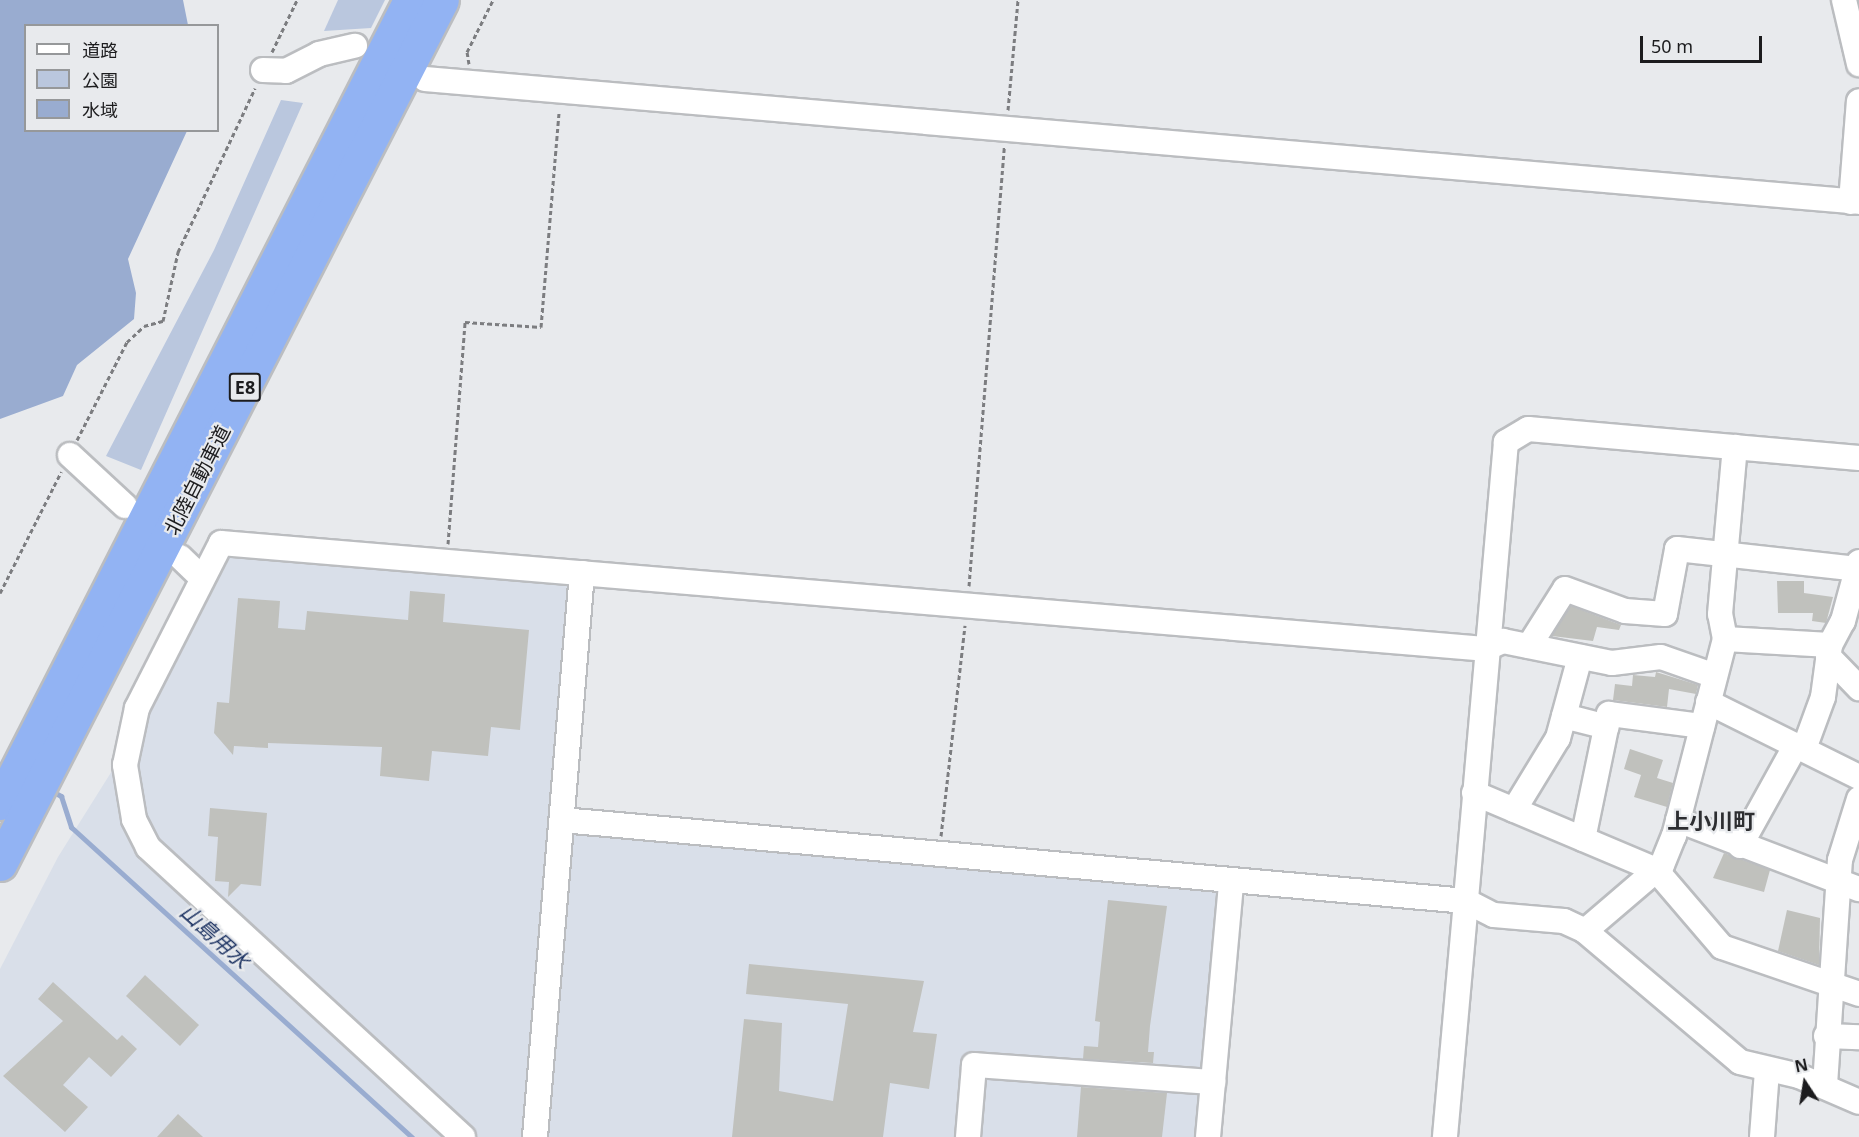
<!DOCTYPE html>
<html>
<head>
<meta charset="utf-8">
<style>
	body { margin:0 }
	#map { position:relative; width:1859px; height:1137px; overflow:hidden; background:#e8eaed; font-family:"Noto Sans","Noto Sans JP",sans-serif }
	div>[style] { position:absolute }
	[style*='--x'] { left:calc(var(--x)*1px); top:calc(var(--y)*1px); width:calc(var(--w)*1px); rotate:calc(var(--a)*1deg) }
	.built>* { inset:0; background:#d9dfe9 }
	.green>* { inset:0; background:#bac7de }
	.water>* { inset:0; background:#99acd0 }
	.stream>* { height:5px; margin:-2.5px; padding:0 2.5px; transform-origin:2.5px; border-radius:2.5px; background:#99acd0 }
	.building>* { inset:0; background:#c0c1bd }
	.path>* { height:3px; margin-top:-1.5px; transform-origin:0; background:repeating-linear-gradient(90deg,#7c7d80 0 4.5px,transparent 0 7.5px) }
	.roads { filter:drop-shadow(2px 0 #bbbdc0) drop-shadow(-2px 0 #bbbdc0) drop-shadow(0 2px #bbbdc0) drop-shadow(0 -2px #bbbdc0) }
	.minor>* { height:24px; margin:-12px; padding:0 12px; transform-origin:12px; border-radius:12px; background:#fff }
	.highway>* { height:33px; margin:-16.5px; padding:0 16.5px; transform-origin:16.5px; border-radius:16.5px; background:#92b3f3 }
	span { translate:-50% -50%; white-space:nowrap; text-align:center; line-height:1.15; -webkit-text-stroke:4.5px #e8eaed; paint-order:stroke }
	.shield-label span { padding:2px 4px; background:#e8eaed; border:2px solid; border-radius:4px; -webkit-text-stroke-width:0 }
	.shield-label { font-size:18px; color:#1c1c1e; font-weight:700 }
	.street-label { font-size:20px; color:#1c1c1e }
	.water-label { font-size:21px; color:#1f3564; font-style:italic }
	.quarter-label { font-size:22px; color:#2d2e31; font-weight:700 }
	.legend { position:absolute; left:24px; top:24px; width:195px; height:108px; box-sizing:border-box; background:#e8eaed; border:2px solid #96989a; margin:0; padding:8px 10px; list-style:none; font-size:18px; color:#1c1c1e }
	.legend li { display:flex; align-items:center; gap:12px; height:30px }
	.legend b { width:30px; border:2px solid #96989a }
	.north { position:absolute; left:1775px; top:1053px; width:60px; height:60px; -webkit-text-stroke:4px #e8eaed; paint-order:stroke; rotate:348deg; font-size:16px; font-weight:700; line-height:24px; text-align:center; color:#1c1c1e }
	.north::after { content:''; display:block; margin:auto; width:21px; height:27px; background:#1c1c1e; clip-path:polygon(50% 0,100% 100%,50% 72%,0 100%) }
	.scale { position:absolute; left:1640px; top:36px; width:122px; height:27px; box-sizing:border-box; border:3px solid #1c1c1e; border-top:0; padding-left:8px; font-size:18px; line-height:21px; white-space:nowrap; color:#1c1c1e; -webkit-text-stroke:4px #e8eaed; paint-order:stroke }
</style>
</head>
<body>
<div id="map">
	<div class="built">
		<div style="clip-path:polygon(230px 554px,570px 581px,552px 831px,1217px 889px,1197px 1137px,0 1137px,0 969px,58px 857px,152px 707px)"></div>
	</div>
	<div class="green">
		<div style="clip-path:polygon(338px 0,385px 0,371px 28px,324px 31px)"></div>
		<div style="clip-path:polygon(281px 100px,303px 103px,141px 470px,106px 456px,214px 250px)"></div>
	</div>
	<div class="water">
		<div style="clip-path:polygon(0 0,183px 0,188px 25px,26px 26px,26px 130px,187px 131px,128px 259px,136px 293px,134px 319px,77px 365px,63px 396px,0 419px)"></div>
	</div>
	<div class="stream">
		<div style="--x:50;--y:790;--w:13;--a:29"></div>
		<div style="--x:61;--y:796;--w:33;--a:72"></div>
		<div style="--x:71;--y:827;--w:461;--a:42.3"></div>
	</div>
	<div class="building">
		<div style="clip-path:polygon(1777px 581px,1804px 581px,1804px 593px,1833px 597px,1826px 623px,1812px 621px,1813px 613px,1778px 613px)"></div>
		<div style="clip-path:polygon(410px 591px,445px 594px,443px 622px,529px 630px,520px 730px,491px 727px,488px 756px,432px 751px,429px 781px,380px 776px,382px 747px,268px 743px,268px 748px,234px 746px,233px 755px,214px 733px,217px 702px,229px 703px,238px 598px,280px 601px,278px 628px,305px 630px,307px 611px,408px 620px)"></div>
		<div style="clip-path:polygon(1571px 606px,1621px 625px,1619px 630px,1597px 627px,1593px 641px,1552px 636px)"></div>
		<div style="clip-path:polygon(1656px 672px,1698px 685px,1696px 694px,1669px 689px,1667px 707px,1613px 700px,1615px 684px,1632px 686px,1633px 675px,1655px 677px)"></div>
		<div style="clip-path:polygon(1630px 749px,1663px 760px,1657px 778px,1673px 783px,1667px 807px,1634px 797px,1641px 775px,1624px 769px)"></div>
		<div style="clip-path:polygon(210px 808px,267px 813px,261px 886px,241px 884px,228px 897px,229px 882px,215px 881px,218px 837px,208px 836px)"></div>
		<div style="clip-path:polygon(1724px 853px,1770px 870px,1764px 892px,1713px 878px)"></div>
		<div style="clip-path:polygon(1108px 900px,1167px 906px,1150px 1026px,1148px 1052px,1154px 1052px,1153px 1063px,1083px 1059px,1084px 1046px,1098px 1047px,1100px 1022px,1095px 1021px)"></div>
		<div style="clip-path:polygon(1787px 910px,1820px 918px,1819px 965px,1778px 951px)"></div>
		<div style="clip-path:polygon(749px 964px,924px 981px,913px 1032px,937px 1034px,929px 1089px,890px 1083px,883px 1137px,732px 1137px,744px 1019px,782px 1023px,779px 1091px,833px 1101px,848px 1004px,746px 994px)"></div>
		<div style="clip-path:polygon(145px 975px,199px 1025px,180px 1046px,126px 996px)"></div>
		<div style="clip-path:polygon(53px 982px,117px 1040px,122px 1035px,137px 1049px,111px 1077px,89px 1057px,63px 1085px,88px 1107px,65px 1132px,3px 1076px,63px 1021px,38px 999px)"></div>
		<div style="clip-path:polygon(1081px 1087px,1167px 1093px,1162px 1137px,1077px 1137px)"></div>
		<div style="clip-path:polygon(178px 1114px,203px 1137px,157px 1137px)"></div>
	</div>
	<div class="path">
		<div style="--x:272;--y:52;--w:58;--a:-64.3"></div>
		<div style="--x:469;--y:64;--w:12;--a:-99"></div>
		<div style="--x:467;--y:52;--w:58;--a:-63.4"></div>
		<div style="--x:1008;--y:110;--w:110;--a:-84.8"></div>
		<div style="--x:77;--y:440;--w:110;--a:-63"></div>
		<div style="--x:127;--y:342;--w:23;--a:-43"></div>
		<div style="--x:144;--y:326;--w:20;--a:-15"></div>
		<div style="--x:163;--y:321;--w:71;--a:-77.7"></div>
		<div style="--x:178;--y:252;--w:181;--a:-64.8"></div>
		<div style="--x:448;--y:544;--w:223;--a:-85.6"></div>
		<div style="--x:465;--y:322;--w:76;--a:3.8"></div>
		<div style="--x:541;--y:327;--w:217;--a:-85.2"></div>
		<div style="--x:969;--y:586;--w:440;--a:-85.4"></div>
		<div style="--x:0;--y:593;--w:136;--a:-63.2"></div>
		<div style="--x:941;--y:836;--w:212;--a:-83.5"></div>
	</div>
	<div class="roads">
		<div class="minor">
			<div style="--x:1844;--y:0;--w:66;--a:76.8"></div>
			<div style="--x:263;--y:70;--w:23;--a:2"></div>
			<div style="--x:286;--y:71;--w:37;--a:-27"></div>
			<div style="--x:319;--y:54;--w:37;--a:-13"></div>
			<div style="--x:425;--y:79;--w:1439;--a:4.9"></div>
			<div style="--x:1851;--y:202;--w:101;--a:-85.5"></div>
			<div style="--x:70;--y:455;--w:75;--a:42.8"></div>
			<div style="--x:1859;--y:458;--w:332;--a:-175"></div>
			<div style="--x:1528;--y:429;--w:26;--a:149"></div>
			<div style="--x:1506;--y:442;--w:461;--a:95"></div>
			<div style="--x:1466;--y:901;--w:31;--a:27"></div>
			<div style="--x:1494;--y:915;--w:70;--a:4.9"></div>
			<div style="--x:1564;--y:921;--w:23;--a:25"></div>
			<div style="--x:1585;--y:931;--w:203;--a:40.2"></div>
			<div style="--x:1740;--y:1062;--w:61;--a:13.3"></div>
			<div style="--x:1799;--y:1076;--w:65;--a:23.4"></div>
			<div style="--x:180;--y:557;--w:29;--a:44"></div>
			<div style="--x:1725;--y:639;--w:105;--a:3.3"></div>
			<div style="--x:1529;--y:646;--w:67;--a:-57.7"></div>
			<div style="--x:1565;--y:589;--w:64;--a:20.1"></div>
			<div style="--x:1625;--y:611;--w:40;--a:4.3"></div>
			<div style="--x:1665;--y:614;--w:66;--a:-79.5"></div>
			<div style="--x:1677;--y:549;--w:181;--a:6.3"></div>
			<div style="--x:1828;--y:656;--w:45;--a:45.9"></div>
			<div style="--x:1708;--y:702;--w:169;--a:26.4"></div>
			<div style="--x:1564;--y:716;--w:44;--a:14.3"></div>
			<div style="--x:1804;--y:749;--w:55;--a:-69.9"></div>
			<div style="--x:1823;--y:697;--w:52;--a:-82.3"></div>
			<div style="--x:1830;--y:645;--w:27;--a:-62"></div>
			<div style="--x:1843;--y:621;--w:61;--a:-74.8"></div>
			<div style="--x:1474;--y:793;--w:198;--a:22.9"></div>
			<div style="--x:1656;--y:870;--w:101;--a:49.4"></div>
			<div style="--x:1722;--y:947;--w:145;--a:18.9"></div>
			<div style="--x:1514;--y:810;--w:84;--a:-58.6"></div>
			<div style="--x:1558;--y:738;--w:84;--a:-74.8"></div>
			<div style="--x:562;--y:820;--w:908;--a:5.12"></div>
			<div style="--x:1466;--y:901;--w:237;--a:95.1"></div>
			<div style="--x:1678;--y:820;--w:194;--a:20.9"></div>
			<div style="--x:1583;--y:839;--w:128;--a:-78.3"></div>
			<div style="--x:1609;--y:714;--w:94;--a:7.4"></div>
			<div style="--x:1740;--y:846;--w:115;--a:-61"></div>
			<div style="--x:1585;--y:931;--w:101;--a:-40.6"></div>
			<div style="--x:1662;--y:865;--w:31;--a:-68"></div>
			<div style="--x:1674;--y:836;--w:203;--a:-75.5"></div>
			<div style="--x:1725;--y:639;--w:25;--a:-101"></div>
			<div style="--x:1720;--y:614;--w:168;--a:-84.9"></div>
			<div style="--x:1826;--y:1036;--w:33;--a:2"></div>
			<div style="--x:1825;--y:1085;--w:225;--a:-86.2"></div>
			<div style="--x:1840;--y:860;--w:64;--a:-72.7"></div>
			<div style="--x:463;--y:1137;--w:428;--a:-137.4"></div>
			<div style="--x:148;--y:847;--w:31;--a:-117"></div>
			<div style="--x:134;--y:819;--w:55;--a:-99.5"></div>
			<div style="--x:125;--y:765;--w:58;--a:-78.1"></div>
			<div style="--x:137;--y:708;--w:185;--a:-63"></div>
			<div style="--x:221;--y:543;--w:1268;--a:4.79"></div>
			<div style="--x:1485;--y:649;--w:20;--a:-24"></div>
			<div style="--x:1503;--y:641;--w:111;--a:11.4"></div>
			<div style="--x:1612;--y:663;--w:49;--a:-7"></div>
			<div style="--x:1661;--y:657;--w:57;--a:19.4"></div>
			<div style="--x:535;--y:1137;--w:566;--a:-85.24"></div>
			<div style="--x:968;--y:1137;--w:72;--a:-85.2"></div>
			<div style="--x:974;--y:1065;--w:240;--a:4.1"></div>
			<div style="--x:1208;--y:1137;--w:256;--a:-84.8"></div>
			<div style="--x:1762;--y:1137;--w:66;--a:-85.7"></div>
		</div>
		<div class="highway">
			<div style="--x:0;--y:803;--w:902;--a:-62.95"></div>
			<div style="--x:0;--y:864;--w:970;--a:-62.91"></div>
		</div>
	</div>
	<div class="shield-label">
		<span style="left:245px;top:387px">E8</span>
	</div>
	<div class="street-label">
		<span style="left:197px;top:480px;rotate:-63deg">北陸自動車道</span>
	</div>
	<div class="water-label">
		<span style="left:215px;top:936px;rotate:42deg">山島用水</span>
	</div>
	<div class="quarter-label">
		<span style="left:1711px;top:821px">上小川町</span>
	</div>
	<ul class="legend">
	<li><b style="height:8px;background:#fff"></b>道路</li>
	<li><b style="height:16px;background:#bac7de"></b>公園</li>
	<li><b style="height:16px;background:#99acd0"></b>水域</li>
	</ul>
	<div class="north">N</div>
	<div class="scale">50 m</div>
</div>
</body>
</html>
